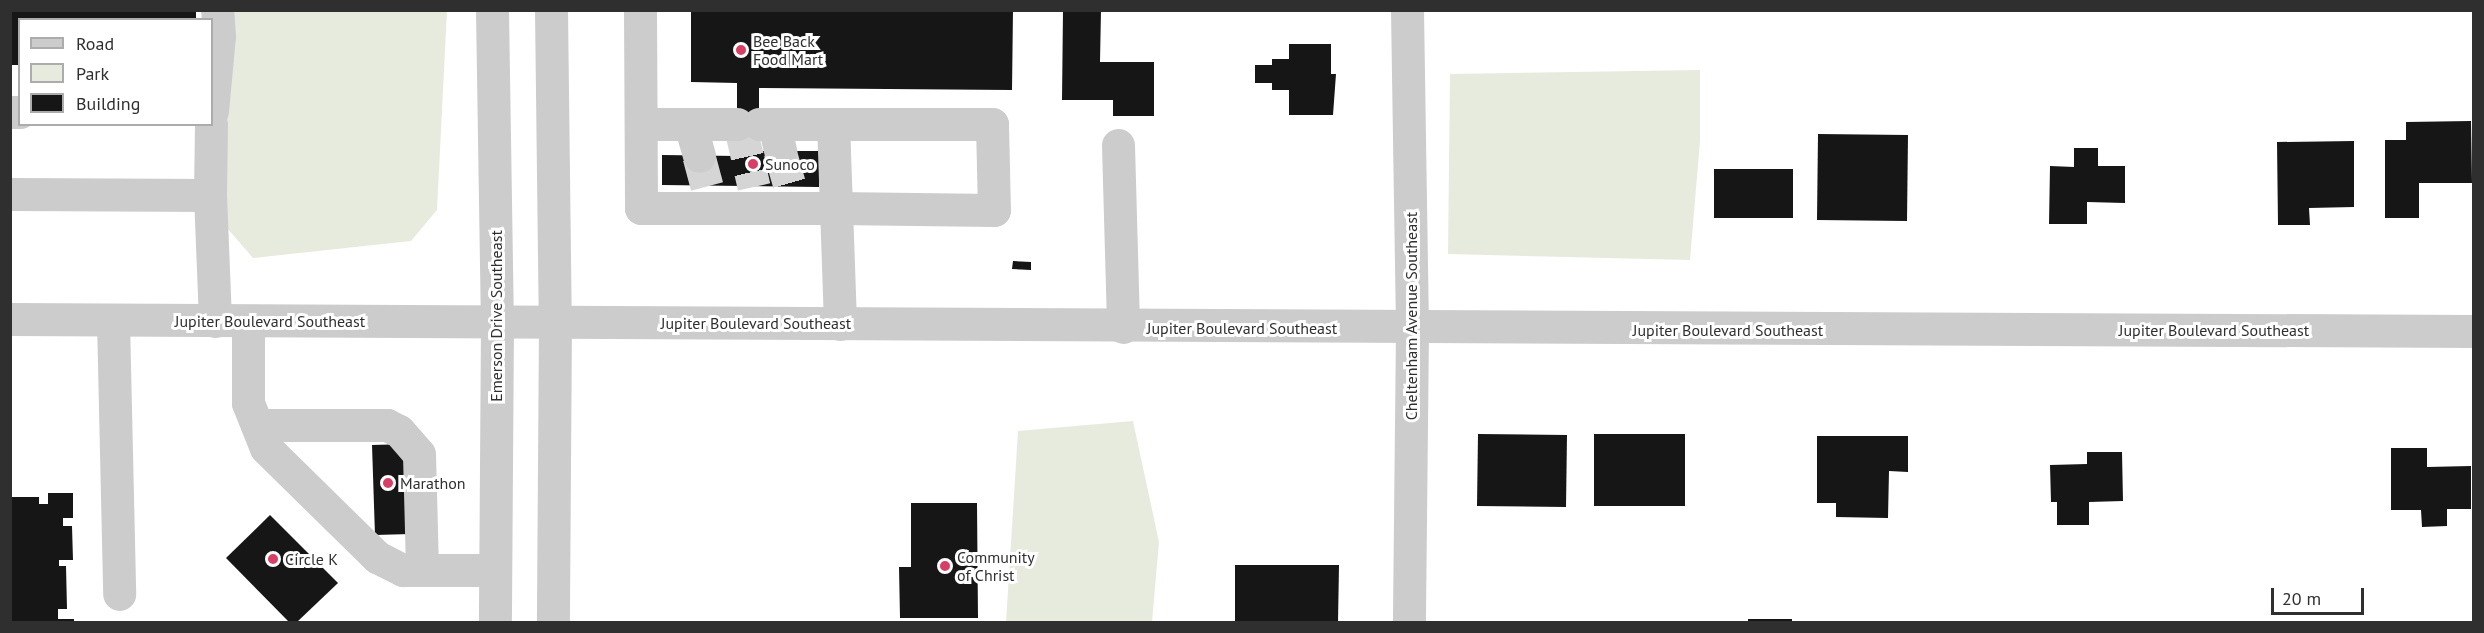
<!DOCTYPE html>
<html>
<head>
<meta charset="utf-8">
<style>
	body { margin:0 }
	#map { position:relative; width:2484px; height:633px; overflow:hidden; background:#fff; font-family:"PT Sans",sans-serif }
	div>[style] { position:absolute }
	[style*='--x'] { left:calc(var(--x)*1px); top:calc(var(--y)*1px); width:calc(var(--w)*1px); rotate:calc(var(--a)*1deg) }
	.green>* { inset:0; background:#e7ebde }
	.building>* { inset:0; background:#161616 }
	.minor-tunnel>* { height:33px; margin-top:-16.5px; transform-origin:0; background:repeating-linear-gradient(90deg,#d5d5d5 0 33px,transparent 0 49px) }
	.minor>* { height:33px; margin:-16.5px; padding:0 16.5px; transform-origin:16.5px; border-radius:16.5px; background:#ccc }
	.dots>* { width:16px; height:16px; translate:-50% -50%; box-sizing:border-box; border:3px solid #fff; border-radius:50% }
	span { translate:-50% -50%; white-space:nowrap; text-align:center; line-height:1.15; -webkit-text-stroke:6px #fff; paint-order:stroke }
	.poi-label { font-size:16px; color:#2f2f2f }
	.left { translate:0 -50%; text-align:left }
	.street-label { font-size:16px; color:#2f2f2f }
	.frame { position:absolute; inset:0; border:12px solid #2f2f2f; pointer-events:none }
	.legend { position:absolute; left:18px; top:18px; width:195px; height:108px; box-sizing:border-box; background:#fff; border:2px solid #acacac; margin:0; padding:8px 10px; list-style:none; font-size:18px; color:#2f2f2f }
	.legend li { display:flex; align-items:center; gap:12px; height:30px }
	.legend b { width:30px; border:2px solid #acacac }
	.scale { position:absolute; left:2271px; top:588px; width:93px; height:27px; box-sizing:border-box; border:3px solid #2f2f2f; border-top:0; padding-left:8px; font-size:18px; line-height:21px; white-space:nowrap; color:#2f2f2f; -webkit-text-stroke:4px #fff; paint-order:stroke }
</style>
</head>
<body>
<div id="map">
	<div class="green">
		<div style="clip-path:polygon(227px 11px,447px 11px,437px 210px,411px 241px,253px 258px,227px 228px)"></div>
		<div style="clip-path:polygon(1700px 70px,1700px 141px,1690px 260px,1448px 254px,1450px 74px)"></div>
		<div style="clip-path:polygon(1133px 421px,1159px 542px,1152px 622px,1006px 622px,1018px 431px)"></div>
	</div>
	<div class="building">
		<div style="clip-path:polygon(10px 10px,196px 10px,196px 20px,20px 20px,20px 65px,10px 65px)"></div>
		<div style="clip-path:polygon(691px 10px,1013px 10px,1012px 90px,759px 88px,759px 151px,819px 151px,819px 187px,662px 185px,662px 155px,737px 156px,737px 83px,691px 82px)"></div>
		<div style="clip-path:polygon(1063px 10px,1101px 10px,1100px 62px,1154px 62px,1154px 116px,1113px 116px,1113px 100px,1062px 100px)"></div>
		<div style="clip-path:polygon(1289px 44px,1331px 44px,1331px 74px,1336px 74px,1333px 115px,1289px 115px,1289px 90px,1272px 90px,1272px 83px,1255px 83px,1255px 65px,1272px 65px,1272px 59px,1289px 59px)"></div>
		<div style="clip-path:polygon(2471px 121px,2472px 183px,2419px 183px,2419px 218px,2385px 218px,2385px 140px,2406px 140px,2406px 122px)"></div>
		<div style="clip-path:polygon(1818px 134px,1908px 135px,1907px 221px,1817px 220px)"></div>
		<div style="clip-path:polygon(2354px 141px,2354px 207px,2309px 208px,2310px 225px,2278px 225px,2277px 142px)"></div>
		<div style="clip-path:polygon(2074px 148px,2098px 148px,2098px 166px,2125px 166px,2125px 203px,2087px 202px,2087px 224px,2049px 224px,2050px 166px,2074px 167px)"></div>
		<div style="clip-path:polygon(1714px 169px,1793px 169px,1793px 218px,1714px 218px)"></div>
		<div style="clip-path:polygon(1013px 261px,1031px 262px,1031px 270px,1012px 269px)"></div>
		<div style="clip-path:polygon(1478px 434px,1567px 435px,1566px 507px,1477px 506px)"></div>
		<div style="clip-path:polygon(1594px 434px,1685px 434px,1685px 506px,1594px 506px)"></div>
		<div style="clip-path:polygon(1817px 436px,1908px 436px,1908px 472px,1889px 471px,1888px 518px,1836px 517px,1836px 503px,1817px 503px)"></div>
		<div style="clip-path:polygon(408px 444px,411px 534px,375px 535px,372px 445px)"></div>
		<div style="clip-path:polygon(2391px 448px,2427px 448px,2427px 467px,2471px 466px,2471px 509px,2447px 509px,2447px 526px,2422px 527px,2421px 510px,2391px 510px)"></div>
		<div style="clip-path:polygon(2087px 452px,2122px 452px,2123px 501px,2089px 502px,2089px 525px,2057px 525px,2057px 502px,2051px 502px,2050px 465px,2087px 464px)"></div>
		<div style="clip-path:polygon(48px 493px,73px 493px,73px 518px,63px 518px,63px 526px,72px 526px,73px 560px,59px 560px,59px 566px,66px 566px,67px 609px,58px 609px,58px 619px,74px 619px,74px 622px,10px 622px,10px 497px,39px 497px,39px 504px,48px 504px)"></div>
		<div style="clip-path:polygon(911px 503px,977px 503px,978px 618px,900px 618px,899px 567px,911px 567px)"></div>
		<div style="clip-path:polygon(270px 515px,338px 583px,297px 622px,289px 622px,226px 558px)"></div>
		<div style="clip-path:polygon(1235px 565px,1339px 565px,1338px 622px,1235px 622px)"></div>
		<div style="clip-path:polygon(1748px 619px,1792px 619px,1792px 622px,1748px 622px)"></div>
	</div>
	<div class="minor-tunnel">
		<div style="--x:740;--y:124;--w:64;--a:77.3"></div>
		<div style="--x:780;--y:151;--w:36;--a:74"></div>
		<div style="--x:699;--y:156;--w:31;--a:75"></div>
	</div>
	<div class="minor">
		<div style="--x:492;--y:10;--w:313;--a:89.1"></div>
		<div style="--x:497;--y:323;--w:299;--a:90.4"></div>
		<div style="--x:551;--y:10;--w:313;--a:89.3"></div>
		<div style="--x:555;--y:323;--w:299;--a:90.4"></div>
		<div style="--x:640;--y:10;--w:198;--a:89.7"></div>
		<div style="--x:641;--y:208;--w:195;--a:0"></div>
		<div style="--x:836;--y:208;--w:116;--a:88"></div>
		<div style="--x:1407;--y:10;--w:319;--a:89.1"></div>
		<div style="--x:1412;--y:329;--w:293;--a:90.6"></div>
		<div style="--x:212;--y:111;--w:75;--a:-84.7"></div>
		<div style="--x:219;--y:36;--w:26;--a:-94"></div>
		<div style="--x:10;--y:112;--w:10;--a:0"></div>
		<div style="--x:641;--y:124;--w:96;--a:0"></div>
		<div style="--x:690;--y:124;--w:33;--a:74"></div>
		<div style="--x:759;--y:124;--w:233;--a:0"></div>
		<div style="--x:992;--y:124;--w:86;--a:88.7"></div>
		<div style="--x:994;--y:210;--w:158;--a:-179.3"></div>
		<div style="--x:836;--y:208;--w:84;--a:-92"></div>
		<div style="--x:774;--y:124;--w:28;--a:77"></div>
		<div style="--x:1118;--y:145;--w:182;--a:88.4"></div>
		<div style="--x:10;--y:194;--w:200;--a:0.3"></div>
		<div style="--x:210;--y:195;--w:126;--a:87.7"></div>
		<div style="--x:210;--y:195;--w:71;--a:-89.2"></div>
		<div style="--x:10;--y:319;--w:2464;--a:0.28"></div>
		<div style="--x:113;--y:320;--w:274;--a:88.7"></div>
		<div style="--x:248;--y:321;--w:82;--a:90"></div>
		<div style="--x:248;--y:403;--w:48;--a:68.2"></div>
		<div style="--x:266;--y:448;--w:156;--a:44.5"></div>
		<div style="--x:377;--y:557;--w:29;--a:27"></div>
		<div style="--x:403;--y:570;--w:92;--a:0"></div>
		<div style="--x:257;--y:425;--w:130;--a:0"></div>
		<div style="--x:387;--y:425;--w:13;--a:27"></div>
		<div style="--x:399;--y:431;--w:30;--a:49"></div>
		<div style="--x:419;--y:454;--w:116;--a:88.5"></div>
	</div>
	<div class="dots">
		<div style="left:741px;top:50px;background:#d74064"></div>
		<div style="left:753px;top:164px;background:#d74064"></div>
		<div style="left:388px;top:483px;background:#d74064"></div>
		<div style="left:273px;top:559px;background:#d74064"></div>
		<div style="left:945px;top:566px;background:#d74064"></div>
	</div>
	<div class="poi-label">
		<span class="left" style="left:753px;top:50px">Bee Back<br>Food Mart</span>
		<span class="left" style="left:765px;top:164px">Sunoco</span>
		<span class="left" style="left:400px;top:483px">Marathon</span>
		<span class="left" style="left:957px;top:566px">Community<br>of Christ</span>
		<span class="left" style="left:285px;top:559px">Circle K</span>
	</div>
	<div class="street-label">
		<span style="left:496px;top:316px;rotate:-90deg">Emerson Drive Southeast</span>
		<span style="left:1411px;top:316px;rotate:-90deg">Cheltenham Avenue Southeast</span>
		<span style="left:270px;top:321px">Jupiter Boulevard Southeast</span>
		<span style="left:756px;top:323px">Jupiter Boulevard Southeast</span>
		<span style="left:1242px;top:328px">Jupiter Boulevard Southeast</span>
		<span style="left:1728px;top:330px">Jupiter Boulevard Southeast</span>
		<span style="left:2214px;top:330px">Jupiter Boulevard Southeast</span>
	</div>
	<div class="frame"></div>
	<ul class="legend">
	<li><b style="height:8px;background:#ccc"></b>Road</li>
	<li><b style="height:16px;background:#e7ebde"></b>Park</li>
	<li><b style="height:16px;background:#161616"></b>Building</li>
	</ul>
	<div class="scale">20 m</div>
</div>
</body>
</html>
